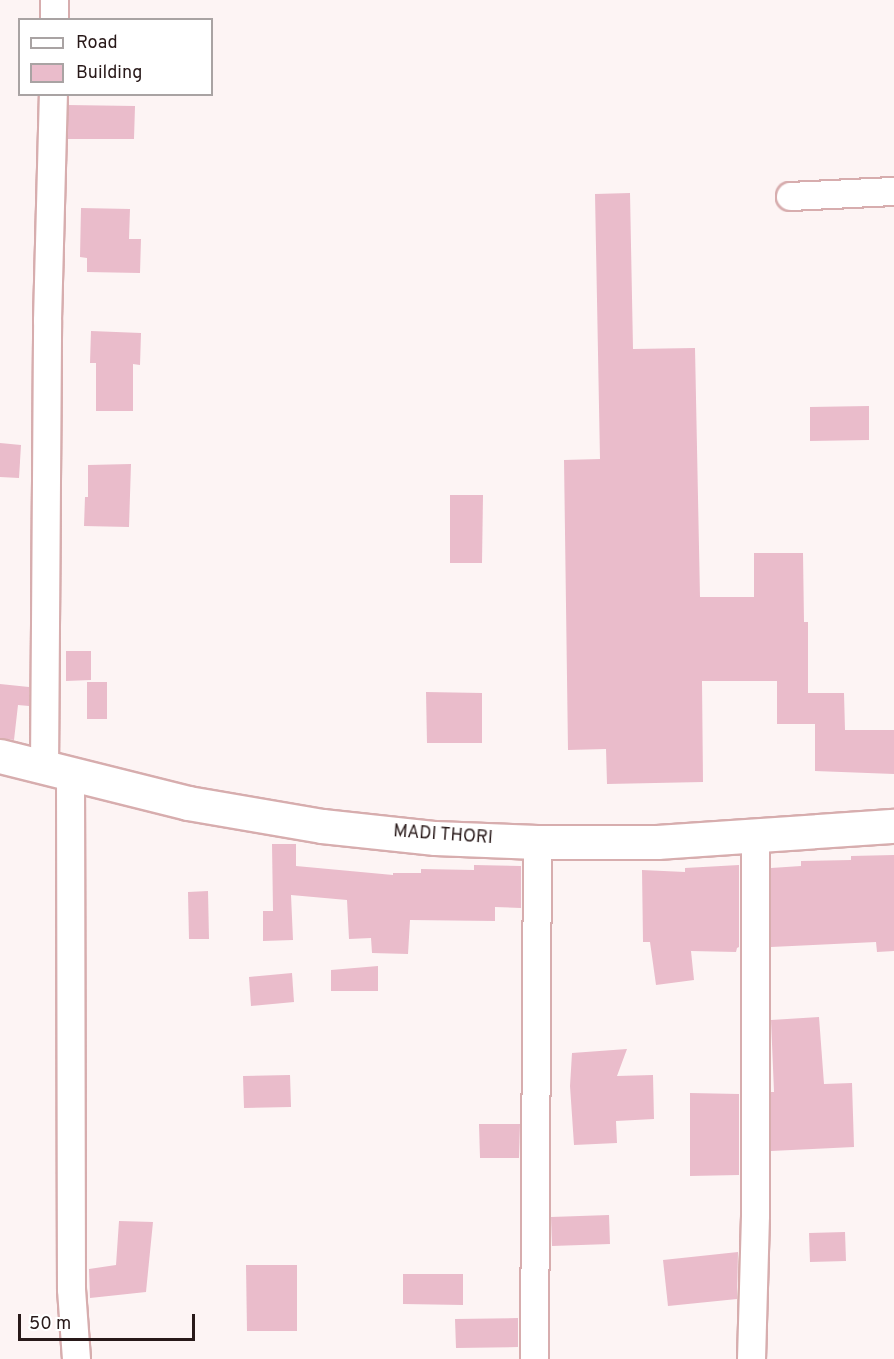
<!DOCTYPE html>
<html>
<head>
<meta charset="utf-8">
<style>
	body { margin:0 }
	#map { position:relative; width:894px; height:1359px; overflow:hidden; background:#fdf4f4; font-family:Overpass,sans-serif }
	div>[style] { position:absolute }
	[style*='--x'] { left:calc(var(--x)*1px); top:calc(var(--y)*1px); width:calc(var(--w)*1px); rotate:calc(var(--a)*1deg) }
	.building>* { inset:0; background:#eabccb }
	.roads { filter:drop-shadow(2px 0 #d7adae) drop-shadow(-2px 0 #d7adae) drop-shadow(0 2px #d7adae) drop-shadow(0 -2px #d7adae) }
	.minor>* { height:27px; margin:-13.5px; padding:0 13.5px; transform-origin:13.5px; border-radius:13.5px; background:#fff }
	.major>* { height:33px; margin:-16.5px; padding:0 16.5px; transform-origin:16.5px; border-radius:16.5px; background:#fff }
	span { translate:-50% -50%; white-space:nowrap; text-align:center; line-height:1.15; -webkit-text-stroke:6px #fff; paint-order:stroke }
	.street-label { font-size:18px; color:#281919 }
	.legend { position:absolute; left:18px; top:18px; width:195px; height:78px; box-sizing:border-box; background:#fff; border:2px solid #a9a3a3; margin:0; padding:8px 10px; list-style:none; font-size:18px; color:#281919 }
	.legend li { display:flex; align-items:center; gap:12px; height:30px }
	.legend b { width:30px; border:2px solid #a9a3a3 }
	.scale { position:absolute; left:18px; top:1314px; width:177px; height:27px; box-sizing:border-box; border:3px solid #281919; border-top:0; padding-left:8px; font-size:18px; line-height:21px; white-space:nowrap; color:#281919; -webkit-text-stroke:4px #fff; paint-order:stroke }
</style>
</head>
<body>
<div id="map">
	<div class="building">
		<div style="clip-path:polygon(68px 105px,135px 106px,134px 139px,68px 139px)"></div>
		<div style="clip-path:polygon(630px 193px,633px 349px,695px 348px,700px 597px,754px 597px,754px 553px,803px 553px,804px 622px,808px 622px,808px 693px,844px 693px,845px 730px,894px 730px,894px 774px,815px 771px,815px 724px,777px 724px,777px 681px,702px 681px,703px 782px,607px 784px,606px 749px,568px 750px,564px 460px,600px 459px,595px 194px)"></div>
		<div style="clip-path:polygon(81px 208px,130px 209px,129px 239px,141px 239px,140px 273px,87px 272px,87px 258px,80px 257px)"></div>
		<div style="clip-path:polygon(91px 331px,141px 333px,140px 365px,133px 364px,133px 411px,96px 411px,96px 363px,90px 363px)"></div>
		<div style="clip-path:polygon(869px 406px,869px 440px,810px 441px,810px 407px)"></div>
		<div style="clip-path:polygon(0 443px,21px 445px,19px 478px,0 477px)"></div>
		<div style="clip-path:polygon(131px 464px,129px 527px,84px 526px,85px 497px,88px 497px,88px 465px)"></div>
		<div style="clip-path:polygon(450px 495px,483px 495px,482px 563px,450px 563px)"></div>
		<div style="clip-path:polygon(66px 651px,91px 651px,91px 680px,66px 681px)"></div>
		<div style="clip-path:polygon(87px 682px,107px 682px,107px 719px,87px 719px)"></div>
		<div style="clip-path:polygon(0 684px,29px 687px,29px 706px,18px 705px,14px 740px,0 738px)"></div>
		<div style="clip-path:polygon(426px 692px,482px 693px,482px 743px,427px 743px)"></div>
		<div style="clip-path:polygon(272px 844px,296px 844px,296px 866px,393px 875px,393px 873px,421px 873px,421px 869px,474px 870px,474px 865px,521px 866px,521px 908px,495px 907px,495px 921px,410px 920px,408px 954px,372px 953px,371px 938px,349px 939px,347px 900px,291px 895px,293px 940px,263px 941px,263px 911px,273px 911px)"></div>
		<div style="clip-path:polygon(894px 855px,894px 951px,877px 952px,876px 942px,771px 947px,771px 868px,801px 866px,801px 861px,851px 860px,851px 856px)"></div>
		<div style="clip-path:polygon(739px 865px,739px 947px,737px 948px,736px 952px,691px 951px,694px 980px,656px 985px,650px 942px,643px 942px,642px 870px,685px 872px,685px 868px)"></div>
		<div style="clip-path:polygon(208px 891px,209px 939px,189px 939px,188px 892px)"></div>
		<div style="clip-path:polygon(378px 966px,378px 991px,331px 991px,331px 970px)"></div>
		<div style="clip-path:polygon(292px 973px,294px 1002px,251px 1006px,249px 977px)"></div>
		<div style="clip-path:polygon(819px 1017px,824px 1084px,852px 1083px,854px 1147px,771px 1151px,771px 1092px,774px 1092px,771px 1020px)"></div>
		<div style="clip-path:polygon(627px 1049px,617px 1076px,653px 1075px,654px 1119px,616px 1121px,617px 1143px,574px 1145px,570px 1086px,572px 1053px)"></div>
		<div style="clip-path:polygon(290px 1075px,291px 1107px,244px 1108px,243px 1076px)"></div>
		<div style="clip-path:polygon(690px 1093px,739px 1094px,739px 1175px,690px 1176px)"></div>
		<div style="clip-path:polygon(479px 1124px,520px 1124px,519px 1158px,480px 1158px)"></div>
		<div style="clip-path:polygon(609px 1215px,610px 1244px,552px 1246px,551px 1217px)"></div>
		<div style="clip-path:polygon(119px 1221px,153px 1222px,146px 1292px,90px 1298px,89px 1269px,116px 1265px)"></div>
		<div style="clip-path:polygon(845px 1232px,846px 1261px,810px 1262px,809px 1233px)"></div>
		<div style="clip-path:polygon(738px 1252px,737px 1299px,668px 1306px,663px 1260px)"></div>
		<div style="clip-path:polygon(246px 1265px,297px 1265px,297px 1331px,247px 1331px)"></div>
		<div style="clip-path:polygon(403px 1274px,463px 1274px,463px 1305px,403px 1304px)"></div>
		<div style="clip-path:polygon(518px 1318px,518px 1347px,456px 1348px,455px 1319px)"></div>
	</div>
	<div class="roads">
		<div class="minor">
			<div style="--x:54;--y:20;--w:20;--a:-90"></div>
			<div style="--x:790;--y:196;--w:104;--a:-2.8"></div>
			<div style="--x:44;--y:768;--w:448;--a:-89.6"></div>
			<div style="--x:47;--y:320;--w:226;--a:-88.5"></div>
			<div style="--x:70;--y:774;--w:515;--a:89.89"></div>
			<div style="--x:71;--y:1289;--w:70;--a:85.9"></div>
			<div style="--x:534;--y:1359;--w:517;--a:-89.67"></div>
			<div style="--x:751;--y:1359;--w:144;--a:-88.4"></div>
			<div style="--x:755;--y:1215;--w:381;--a:-90"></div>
		</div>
		<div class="major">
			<div style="--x:0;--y:756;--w:194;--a:14"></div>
			<div style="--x:188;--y:803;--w:136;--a:9.7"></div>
			<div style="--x:322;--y:826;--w:114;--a:6.1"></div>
			<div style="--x:435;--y:838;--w:102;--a:2.2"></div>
			<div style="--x:537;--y:842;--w:120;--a:0"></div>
			<div style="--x:657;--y:842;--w:238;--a:-3.9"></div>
		</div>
	</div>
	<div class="street-label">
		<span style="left:443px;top:836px;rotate:4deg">MADI THORI</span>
	</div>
	<ul class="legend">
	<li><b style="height:8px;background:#fff"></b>Road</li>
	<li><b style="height:16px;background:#eabccb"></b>Building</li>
	</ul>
	<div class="scale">50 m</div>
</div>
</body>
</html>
